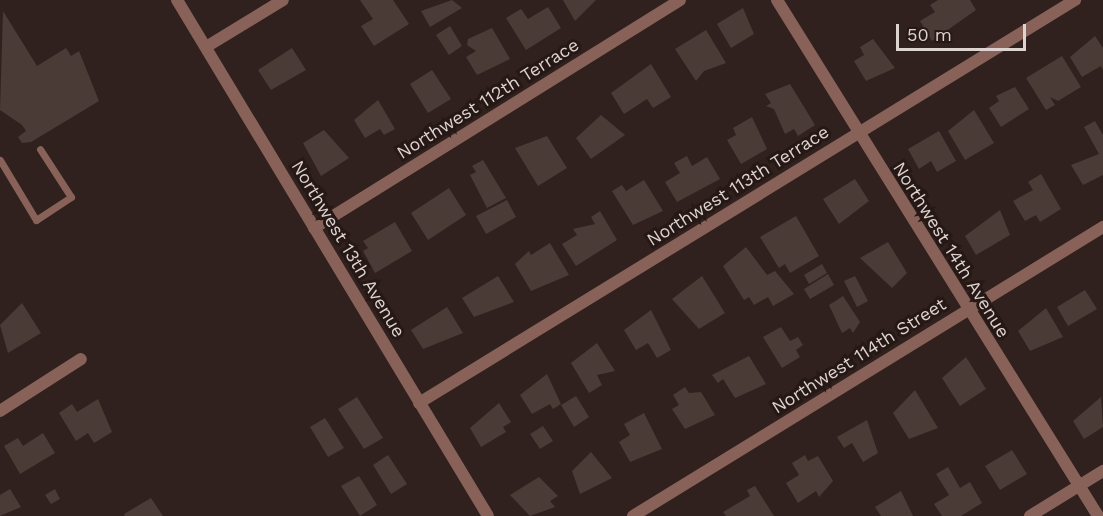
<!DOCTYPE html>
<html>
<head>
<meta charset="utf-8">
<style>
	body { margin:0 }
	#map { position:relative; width:1103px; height:516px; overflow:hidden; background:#30211e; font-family:"Work Sans",sans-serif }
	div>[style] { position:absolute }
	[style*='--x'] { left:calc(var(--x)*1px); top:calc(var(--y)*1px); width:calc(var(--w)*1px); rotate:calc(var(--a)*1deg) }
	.building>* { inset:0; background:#4b3b37 }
	.service>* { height:7px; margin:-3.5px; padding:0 3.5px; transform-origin:3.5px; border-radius:3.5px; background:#886258 }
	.minor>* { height:12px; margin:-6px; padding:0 6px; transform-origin:6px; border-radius:6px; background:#886258 }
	span { translate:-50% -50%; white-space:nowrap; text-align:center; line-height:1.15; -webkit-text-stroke:6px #261815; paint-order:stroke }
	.street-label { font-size:18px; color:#ddd3d0 }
	.scale { position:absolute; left:896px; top:24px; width:130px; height:27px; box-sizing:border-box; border:3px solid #ddd3d0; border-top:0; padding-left:8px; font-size:18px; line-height:21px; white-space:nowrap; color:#ddd3d0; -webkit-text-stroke:4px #261815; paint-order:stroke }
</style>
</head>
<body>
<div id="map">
	<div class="building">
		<div style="clip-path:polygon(360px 0,393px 0,409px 24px,374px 46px,361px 26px,373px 19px)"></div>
		<div style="clip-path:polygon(452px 0,462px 8px,430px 27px,421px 11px)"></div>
		<div style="clip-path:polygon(563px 0,596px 0,575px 21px)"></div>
		<div style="clip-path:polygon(938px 0,970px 0,976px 10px,932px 41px,920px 21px,935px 12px,930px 5px)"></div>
		<div style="clip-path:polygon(548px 7px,561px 28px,526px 50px,506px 18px,521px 9px,528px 19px)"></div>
		<div style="clip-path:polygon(743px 8px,754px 34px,731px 48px,717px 24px)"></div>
		<div style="clip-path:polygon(3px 11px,37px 66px,66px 48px,71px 56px,79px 51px,99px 101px,31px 142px,22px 143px,18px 137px,26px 131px,22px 125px,0 110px)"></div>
		<div style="clip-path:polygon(450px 26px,462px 46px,449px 55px,436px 35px)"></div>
		<div style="clip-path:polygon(492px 28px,510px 59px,477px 75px,466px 57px,476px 51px,467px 45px,468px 39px)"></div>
		<div style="clip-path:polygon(706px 30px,726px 63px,704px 71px,696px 81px,675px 49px)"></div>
		<div style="clip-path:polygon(1095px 36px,1103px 48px,1103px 70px,1101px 66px,1082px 77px,1070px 57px)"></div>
		<div style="clip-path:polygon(873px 39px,895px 68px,866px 81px,854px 61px,864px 55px,860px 47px)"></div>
		<div style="clip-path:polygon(292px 48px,306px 70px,271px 90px,258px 70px)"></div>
		<div style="clip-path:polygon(1062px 56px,1081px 87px,1058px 101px,1050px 97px,1055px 105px,1046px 110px,1026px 78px)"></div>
		<div style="clip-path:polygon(651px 64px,671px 97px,653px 108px,647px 99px,624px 114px,611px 93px)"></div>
		<div style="clip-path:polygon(432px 70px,451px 99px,428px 113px,410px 84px)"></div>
		<div style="clip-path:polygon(790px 84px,815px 125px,798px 136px,794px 129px,785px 134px,774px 109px,766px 106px,771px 103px,765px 94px)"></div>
		<div style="clip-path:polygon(1015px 87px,1029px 109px,1001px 127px,989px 108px,999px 101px,996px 96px)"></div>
		<div style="clip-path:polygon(378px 100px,395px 129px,384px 135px,380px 129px,365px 138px,354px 120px)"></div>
		<div style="clip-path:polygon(974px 110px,994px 143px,965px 160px,948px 131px)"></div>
		<div style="clip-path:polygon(601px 115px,625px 135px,591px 159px,576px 138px)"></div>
		<div style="clip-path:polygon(752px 117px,767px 149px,741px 164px,727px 140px,736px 135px,733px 128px)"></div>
		<div style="clip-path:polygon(1095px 121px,1103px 135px,1103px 175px,1083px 185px,1071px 165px,1099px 154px,1084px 127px)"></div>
		<div style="clip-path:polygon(324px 130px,349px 158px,321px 176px,303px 143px)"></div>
		<div style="clip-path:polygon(939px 131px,956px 161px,937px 172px,931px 161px,919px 169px,908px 149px)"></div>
		<div style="clip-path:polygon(547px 136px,567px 168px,538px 186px,515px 148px)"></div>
		<div style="clip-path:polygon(687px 156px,692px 166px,707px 157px,720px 179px,677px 202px,665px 182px,680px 173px,674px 163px)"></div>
		<div style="clip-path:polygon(483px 160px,506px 198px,487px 208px,470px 175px,476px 172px,472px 166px)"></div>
		<div style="clip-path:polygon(1041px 174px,1061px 209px,1040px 222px,1036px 215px,1025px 221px,1013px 201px,1033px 190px,1028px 182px)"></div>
		<div style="clip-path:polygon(855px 179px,869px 201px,839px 224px,823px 199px)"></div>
		<div style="clip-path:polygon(644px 180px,663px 211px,633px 225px,612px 191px,622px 185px,626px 191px)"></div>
		<div style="clip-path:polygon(449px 188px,466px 215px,428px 240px,411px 213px)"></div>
		<div style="clip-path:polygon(507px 200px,516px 217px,486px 234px,476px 216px)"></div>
		<div style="clip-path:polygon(1000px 210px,1010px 235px,976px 255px,965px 236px)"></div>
		<div style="clip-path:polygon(600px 211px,617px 240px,576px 266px,562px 244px,577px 235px,573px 229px,595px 224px,591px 217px)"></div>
		<div style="clip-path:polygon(796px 216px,819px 256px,790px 273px,785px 264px,779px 268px,760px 237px)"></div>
		<div style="clip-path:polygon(395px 222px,412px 251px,375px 273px,363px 251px,368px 248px,363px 241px)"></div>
		<div style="clip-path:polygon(888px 242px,907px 273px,892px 288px,860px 258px)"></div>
		<div style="clip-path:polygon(550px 243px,569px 275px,531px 291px,515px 264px,529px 251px,531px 255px)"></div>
		<div style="clip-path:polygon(746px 247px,767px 275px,775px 271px,794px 294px,773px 306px,768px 297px,754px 305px,749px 297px,744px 300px,723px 266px)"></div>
		<div style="clip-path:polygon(822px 264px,827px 273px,809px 284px,804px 275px)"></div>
		<div style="clip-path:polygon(828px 274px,834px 285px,810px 299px,804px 289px)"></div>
		<div style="clip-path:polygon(498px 276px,514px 302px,474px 317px,462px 298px)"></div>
		<div style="clip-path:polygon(702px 276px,725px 313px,699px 329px,672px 299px)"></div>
		<div style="clip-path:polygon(855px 276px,868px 301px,857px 307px,844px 281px)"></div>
		<div style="clip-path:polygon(1085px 290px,1097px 309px,1068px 326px,1057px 307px)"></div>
		<div style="clip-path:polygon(843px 296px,860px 322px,853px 333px,850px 328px,842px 333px,829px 305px)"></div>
		<div style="clip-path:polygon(22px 303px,41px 333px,8px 353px,0 325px)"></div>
		<div style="clip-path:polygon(447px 307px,463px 333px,423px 349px,411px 330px)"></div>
		<div style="clip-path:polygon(1046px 308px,1063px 337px,1030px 351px,1018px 331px)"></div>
		<div style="clip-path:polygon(651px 310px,671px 350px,657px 358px,648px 343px,636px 350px,624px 330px)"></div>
		<div style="clip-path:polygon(781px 327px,790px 341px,798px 337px,803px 345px,796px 350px,800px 357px,782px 368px,763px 337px)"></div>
		<div style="clip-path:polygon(597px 343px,615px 371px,597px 375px,602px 385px,589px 393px,571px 363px)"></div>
		<div style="clip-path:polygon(749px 356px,766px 384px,735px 398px,723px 379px,718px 383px,712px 375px)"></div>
		<div style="clip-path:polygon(966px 357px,986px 389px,960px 406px,942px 378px)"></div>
		<div style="clip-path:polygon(547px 374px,561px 404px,553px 409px,550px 404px,532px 414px,520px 395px)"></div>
		<div style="clip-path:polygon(685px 387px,689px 393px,701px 392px,715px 415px,685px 429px,672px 409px,679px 405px,673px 395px)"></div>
		<div style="clip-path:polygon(915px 390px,938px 428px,909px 439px,893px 413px)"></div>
		<div style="clip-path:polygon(576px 396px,589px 417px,574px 427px,561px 405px)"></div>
		<div style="clip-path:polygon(357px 397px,383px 438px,364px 449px,338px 409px)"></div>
		<div style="clip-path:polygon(1101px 397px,1103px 427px,1084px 439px,1073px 421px)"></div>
		<div style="clip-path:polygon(98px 399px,112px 432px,94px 443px,88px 433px,76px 441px,59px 413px,72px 404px,77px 412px)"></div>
		<div style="clip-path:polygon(499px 403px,511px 422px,503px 427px,506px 432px,481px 447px,470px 428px)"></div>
		<div style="clip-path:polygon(644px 413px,662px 449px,630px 462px,619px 442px,630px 435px,624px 424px)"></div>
		<div style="clip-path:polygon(325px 418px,344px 448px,328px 457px,310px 427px)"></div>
		<div style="clip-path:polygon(867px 420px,878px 453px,863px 462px,852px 443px,844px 448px,837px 437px)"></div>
		<div style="clip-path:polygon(543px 426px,553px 441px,540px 449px,530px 434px)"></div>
		<div style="clip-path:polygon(43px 433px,55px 453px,20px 474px,4px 446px,18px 438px,23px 446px)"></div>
		<div style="clip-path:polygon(1012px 450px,1027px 474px,1000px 490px,985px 466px)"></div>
		<div style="clip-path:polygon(591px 452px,612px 478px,580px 494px,572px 471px)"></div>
		<div style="clip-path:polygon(388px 455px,407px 484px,391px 494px,373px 465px)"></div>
		<div style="clip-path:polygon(805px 455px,808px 461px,818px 456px,833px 481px,819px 497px,816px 491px,798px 503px,786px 483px,799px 475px,792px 463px)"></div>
		<div style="clip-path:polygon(948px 467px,960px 488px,970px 482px,982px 503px,961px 516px,942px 516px,934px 504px,949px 495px,936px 474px)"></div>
		<div style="clip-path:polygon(359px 476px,377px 505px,360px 516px,341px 486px)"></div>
		<div style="clip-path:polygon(539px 477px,558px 496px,550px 501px,555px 507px,530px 516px,510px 495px)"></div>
		<div style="clip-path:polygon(755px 486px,774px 516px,726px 516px,723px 512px,750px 496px,747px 490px)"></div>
		<div style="clip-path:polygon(10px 489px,21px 507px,0 516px,0 495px)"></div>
		<div style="clip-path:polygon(55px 489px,60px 499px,51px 504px,45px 495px)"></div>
		<div style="clip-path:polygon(901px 491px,913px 516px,881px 516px,875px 507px)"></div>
		<div style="clip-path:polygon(151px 498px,163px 516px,125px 516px,124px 514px)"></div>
	</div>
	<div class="service">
		<div style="--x:0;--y:160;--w:70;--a:59"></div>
		<div style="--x:36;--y:220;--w:42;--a:-33.3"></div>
		<div style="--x:71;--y:197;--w:57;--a:-122.9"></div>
	</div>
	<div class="minor">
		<div style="--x:177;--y:0;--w:602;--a:58.92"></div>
		<div style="--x:777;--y:0;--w:608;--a:58.11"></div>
		<div style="--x:206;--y:47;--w:90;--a:-31.4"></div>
		<div style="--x:314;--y:228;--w:431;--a:-31.9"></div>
		<div style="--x:419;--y:403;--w:770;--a:-31.56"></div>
		<div style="--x:0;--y:411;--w:96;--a:-32.7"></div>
		<div style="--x:633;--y:516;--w:552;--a:-31.59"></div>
		<div style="--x:1030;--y:516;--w:86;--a:-31.7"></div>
	</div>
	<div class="street-label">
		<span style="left:488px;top:99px;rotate:-32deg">Northwest 112th Terrace</span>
		<span style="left:738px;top:186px;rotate:-32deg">Northwest 113th Terrace</span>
		<span style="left:348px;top:249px;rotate:59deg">Northwest 13th Avenue</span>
		<span style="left:951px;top:250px;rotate:58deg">Northwest 14th Avenue</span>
		<span style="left:859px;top:356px;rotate:-32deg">Northwest 114th Street</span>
	</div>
	<div class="scale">50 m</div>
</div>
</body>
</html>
